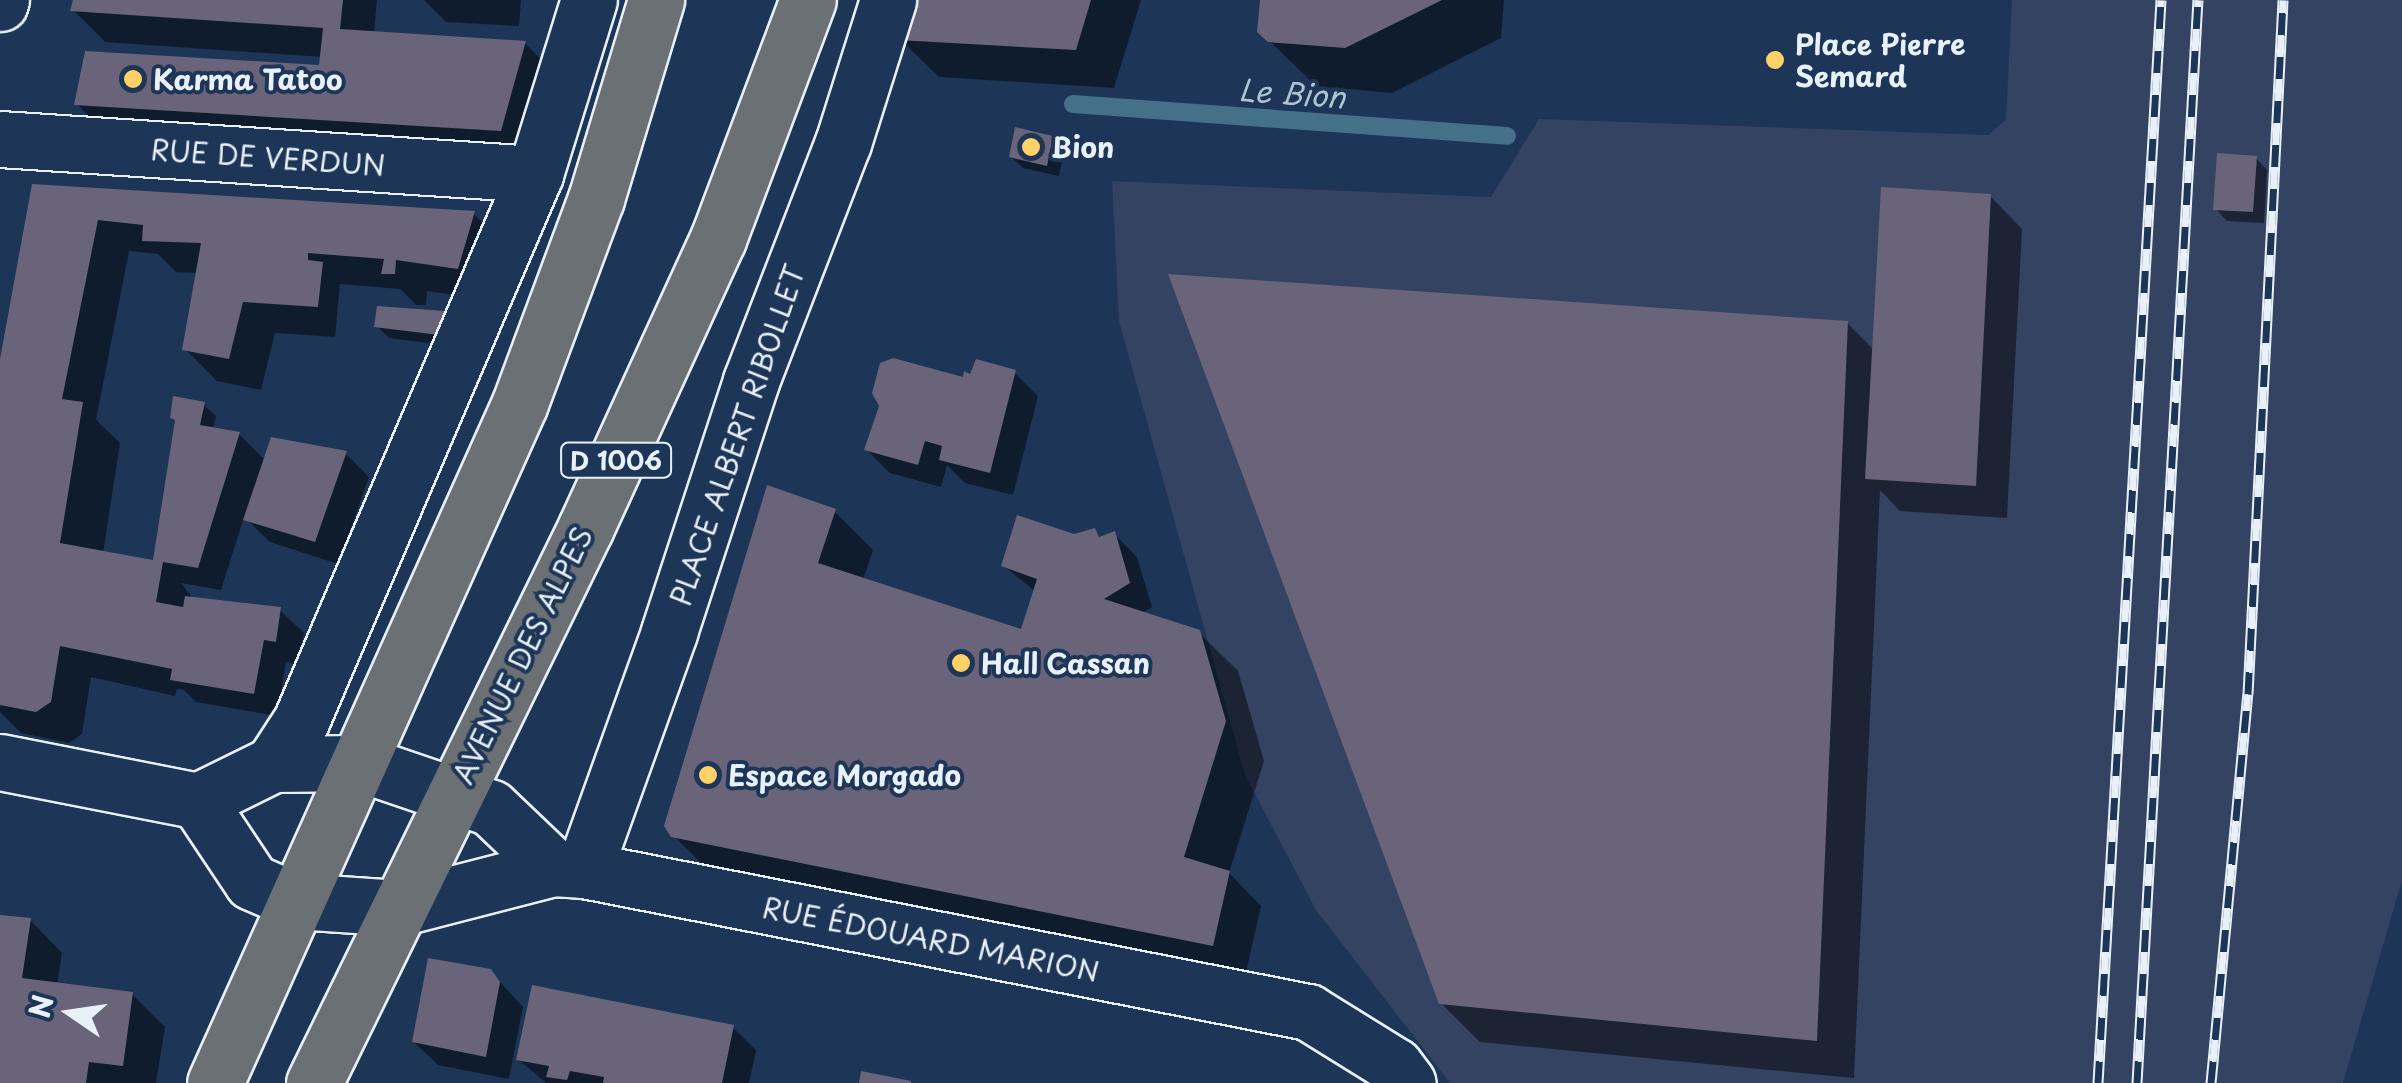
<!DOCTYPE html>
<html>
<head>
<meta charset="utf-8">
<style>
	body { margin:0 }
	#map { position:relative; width:2402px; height:1083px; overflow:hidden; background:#1d3557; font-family:"Playpen Sans",sans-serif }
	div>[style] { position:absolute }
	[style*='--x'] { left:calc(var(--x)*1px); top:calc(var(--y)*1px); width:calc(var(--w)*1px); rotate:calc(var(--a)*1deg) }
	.built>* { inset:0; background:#344362 }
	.shadow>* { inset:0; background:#0007 }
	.stream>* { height:18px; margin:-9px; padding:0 9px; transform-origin:9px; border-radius:9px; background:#447088 }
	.building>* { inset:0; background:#6a647a }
	.roads { filter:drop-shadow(2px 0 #e8f1f8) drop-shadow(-2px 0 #e8f1f8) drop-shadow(0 2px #e8f1f8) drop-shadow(0 -2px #e8f1f8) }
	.minor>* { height:55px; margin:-27.5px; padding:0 27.5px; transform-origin:27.5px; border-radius:27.5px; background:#1d3557 }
	.tertiary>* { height:55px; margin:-27.5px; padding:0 27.5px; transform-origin:27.5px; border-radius:27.5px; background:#1d3557 }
	.primary>* { height:55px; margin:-27.5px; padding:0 27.5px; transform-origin:27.5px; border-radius:27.5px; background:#6a7074 }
	.rail>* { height:11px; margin-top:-5.5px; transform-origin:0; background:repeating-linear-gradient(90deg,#1d3557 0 22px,#e8f1f8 0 44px); box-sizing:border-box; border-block:2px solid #e8f1f8 }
	.dots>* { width:28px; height:28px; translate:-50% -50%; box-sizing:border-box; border:5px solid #1d3557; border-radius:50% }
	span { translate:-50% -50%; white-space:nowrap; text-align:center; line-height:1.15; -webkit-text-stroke:8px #1d3557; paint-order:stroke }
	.shield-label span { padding:2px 8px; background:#1d3557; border:2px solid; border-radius:8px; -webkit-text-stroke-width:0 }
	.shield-label { font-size:25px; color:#e8f1f8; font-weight:700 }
	.poi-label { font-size:28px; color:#e8f1f8; font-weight:700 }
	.left { translate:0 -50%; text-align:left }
	.street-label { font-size:28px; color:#e8f1f8 }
	.water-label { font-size:30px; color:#afc4d1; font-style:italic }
	.north { position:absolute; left:20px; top:963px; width:100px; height:100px; -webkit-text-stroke:8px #1d3557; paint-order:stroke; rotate:283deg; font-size:28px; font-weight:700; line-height:40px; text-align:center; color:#e8f1f8 }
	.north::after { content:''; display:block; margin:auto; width:35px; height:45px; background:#e8f1f8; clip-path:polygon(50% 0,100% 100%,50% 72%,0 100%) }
</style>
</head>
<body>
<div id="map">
	<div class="built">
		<div style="clip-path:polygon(2012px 0,2402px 0,2402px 880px,2343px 1083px,1450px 1083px,1316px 910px,1245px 775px,1119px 321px,1112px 181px,1491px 197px,1539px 119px,1988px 135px,2006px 120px)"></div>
	</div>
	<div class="shadow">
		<div style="clip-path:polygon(76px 0,377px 0,374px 33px,525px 43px,557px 76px,532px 162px,100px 128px,77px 104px,322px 67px,323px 57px,105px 42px,73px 10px)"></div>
		<div style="clip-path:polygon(424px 0,521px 0,519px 26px,446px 22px)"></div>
		<div style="clip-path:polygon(912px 0,1141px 0,1114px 88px,939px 77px,900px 39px)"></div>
		<div style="clip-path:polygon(1262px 0,1504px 0,1501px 38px,1392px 93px,1316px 86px,1259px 31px)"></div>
		<div style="clip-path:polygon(1052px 138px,1064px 150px,1059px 176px,1023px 168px,1011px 157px)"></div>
		<div style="clip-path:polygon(2256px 158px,2267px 170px,2264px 223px,2227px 221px,2216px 209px)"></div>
		<div style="clip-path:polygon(34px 187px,474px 214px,506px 246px,490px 300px,427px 291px,426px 305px,416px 305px,400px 289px,340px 284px,335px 337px,275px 333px,261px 390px,217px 381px,185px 349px,198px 273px,176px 272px,158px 254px,129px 251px,96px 420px,120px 443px,103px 554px,155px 563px,204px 405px,216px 416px,213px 429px,239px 434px,266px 461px,345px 453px,369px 477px,338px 564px,270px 542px,244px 517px,221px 590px,181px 583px,194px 600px,280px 610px,304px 633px,298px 664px,286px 662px,277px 716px,196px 702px,184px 690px,177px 689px,175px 696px,91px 677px,82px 734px,69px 743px,21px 733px,0 712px,0 372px)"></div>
		<div style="clip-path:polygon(1990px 196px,2022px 229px,2007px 518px,1900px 511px,1880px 490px,1854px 1078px,1480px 1042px,1441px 1003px,1847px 323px,1875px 351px)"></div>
		<div style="clip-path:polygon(444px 314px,456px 325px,450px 346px,389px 338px,377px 326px)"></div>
		<div style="clip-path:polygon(1014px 372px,1038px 396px,1013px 495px,965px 483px,947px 465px,941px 487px,890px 473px,867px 450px,965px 381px)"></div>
		<div style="clip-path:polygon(835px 512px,873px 550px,863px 580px,1023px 633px,1036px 592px,1004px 566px,1095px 531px,1102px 539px,1114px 534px,1137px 557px,1152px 607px,1140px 614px,1198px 632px,1238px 671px,1264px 761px,1229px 873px,1261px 906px,1245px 977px,706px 868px,673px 835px)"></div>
		<div style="clip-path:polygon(0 917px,30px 920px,62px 953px,57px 985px,132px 994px,165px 1027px,156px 1083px,0 1083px)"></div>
		<div style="clip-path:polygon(490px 971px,523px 1007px,509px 1079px,438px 1065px,414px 1042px)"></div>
		<div style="clip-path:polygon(732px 1027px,756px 1050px,749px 1083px,546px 1083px,518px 1059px)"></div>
	</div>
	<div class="stream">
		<div style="--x:1073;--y:104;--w:435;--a:4.2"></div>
	</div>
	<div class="building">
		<div style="clip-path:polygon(73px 0,343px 0,340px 29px,526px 41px,501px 131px,74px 105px,85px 51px,319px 65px,323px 28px,70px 11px)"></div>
		<div style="clip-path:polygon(909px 0,1091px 0,1076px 50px,898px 40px)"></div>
		<div style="clip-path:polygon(1260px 0,1442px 0,1345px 48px,1268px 42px,1257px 32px)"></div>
		<div style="clip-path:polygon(1015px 127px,1053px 136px,1047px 166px,1009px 157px)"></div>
		<div style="clip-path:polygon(2217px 153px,2257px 156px,2253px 212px,2213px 210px)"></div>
		<div style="clip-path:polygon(32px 184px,475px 211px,458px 269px,396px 260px,395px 274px,381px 274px,384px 259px,308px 253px,308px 260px,323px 262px,318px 307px,243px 302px,229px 359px,182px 350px,201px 243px,142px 241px,143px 225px,98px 220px,62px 399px,83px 402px,60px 543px,153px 560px,175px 420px,170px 418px,173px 396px,205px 402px,200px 425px,240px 432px,198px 568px,163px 562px,156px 602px,183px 607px,185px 596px,281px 607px,276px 642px,264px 640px,254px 694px,170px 680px,172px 669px,60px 646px,51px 702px,36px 712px,0 705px,0 359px)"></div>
		<div style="clip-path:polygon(1881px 187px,1991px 194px,1976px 486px,1865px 479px)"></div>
		<div style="clip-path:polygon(1168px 274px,1848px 321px,1817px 1041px,1439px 1004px)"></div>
		<div style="clip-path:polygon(377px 306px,445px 311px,439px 335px,374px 327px)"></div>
		<div style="clip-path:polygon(893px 358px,963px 377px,964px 371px,970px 374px,976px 359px,1016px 370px,990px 473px,939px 460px,942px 446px,925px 441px,918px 465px,864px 450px,879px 406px,872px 393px,880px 363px)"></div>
		<div style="clip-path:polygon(271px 437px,347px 451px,315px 542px,243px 520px)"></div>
		<div style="clip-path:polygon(767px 485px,836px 509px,818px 563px,1021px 629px,1037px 579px,1001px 566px,1017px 515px,1074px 534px,1095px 528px,1099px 537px,1115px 531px,1130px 583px,1104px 599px,1200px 630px,1226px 721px,1184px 857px,1230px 871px,1213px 946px,671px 837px,664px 826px)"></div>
		<div style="clip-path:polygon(0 915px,31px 918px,22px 978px,133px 992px,123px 1066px,89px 1062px,86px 1083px,0 1083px)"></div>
		<div style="clip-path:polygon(428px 958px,491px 969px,500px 982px,486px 1057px,412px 1042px)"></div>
		<div style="clip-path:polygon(532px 985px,734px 1025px,722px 1083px,603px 1083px,604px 1077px,570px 1071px,567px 1080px,546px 1077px,549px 1066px,516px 1060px)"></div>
		<div style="clip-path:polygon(861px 1071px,911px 1081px,911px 1083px,859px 1083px)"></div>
	</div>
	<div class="roads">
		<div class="minor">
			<div style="--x:0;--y:139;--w:536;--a:3.74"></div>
			<div style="--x:273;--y:764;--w:51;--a:-56.9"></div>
			<div style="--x:301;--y:721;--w:595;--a:-66.84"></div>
			<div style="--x:535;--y:174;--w:182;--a:-72.8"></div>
			<div style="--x:584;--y:870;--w:253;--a:-70.3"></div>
			<div style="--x:669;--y:632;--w:264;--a:-71.9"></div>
			<div style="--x:751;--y:381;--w:255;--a:-68.9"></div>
			<div style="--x:843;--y:143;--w:150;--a:-72.5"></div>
		</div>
		<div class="tertiary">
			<div style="--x:0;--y:3;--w:3;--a:-72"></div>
			<div style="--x:0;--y:762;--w:202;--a:11.1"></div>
			<div style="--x:198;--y:801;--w:84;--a:-26.3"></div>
			<div style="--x:273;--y:764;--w:86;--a:-0.7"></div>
			<div style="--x:359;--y:763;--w:139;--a:18.8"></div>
			<div style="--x:491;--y:808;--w:87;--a:43.6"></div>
			<div style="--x:198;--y:801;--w:97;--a:56.3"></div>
			<div style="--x:252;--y:882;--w:48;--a:23.4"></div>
			<div style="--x:296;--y:901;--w:102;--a:3.9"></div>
			<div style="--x:398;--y:908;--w:161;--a:-14.4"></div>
			<div style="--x:554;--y:868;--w:30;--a:4"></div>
			<div style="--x:584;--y:870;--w:738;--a:11.1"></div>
			<div style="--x:1308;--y:1012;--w:102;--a:31.8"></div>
			<div style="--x:1395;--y:1066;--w:21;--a:53"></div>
		</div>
		<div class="primary">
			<div style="--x:215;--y:1083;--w:745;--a:-65.84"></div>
			<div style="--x:520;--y:403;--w:218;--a:-69.6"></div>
			<div style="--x:596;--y:199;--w:208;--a:-73.2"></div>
			<div style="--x:314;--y:1083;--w:619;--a:-63.93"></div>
			<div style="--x:586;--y:527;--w:317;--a:-65.4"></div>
			<div style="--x:718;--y:239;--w:255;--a:-69.4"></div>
		</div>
	</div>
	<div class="rail">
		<div style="--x:2098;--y:1083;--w:1085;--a:-86.67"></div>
		<div style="--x:2137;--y:1083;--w:1085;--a:-86.78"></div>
		<div style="--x:2211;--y:1083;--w:391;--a:-84.6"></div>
		<div style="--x:2248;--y:694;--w:695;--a:-87.11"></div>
	</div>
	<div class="dots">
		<div style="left:1775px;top:60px;background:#ffd166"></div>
		<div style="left:133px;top:79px;background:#ffd166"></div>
		<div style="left:1031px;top:147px;background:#ffd166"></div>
		<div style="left:961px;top:663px;background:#ffd166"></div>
		<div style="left:708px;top:775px;background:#ffd166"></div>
	</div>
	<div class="shield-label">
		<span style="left:616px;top:460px">D 1006</span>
	</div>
	<div class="poi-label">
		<span class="left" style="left:1795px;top:60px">Place Pierre<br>Semard</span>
		<span class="left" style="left:153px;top:79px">Karma Tatoo</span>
		<span class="left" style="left:1051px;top:147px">Bion</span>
		<span class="left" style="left:981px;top:663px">Hall Cassan</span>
		<span class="left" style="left:728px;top:775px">Espace Morgado</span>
	</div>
	<div class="street-label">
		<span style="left:268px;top:157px;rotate:4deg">RUE DE VERDUN</span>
		<span style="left:737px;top:435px;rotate:-71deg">PLACE ALBERT RIBOLLET</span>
		<span style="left:522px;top:655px;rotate:-64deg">AVENUE DES ALPES</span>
		<span style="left:931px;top:939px;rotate:11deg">RUE ÉDOUARD MARION</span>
	</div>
	<div class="water-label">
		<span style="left:1292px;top:93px;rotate:4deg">Le Bion</span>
	</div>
	<div class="north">N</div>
</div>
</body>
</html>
